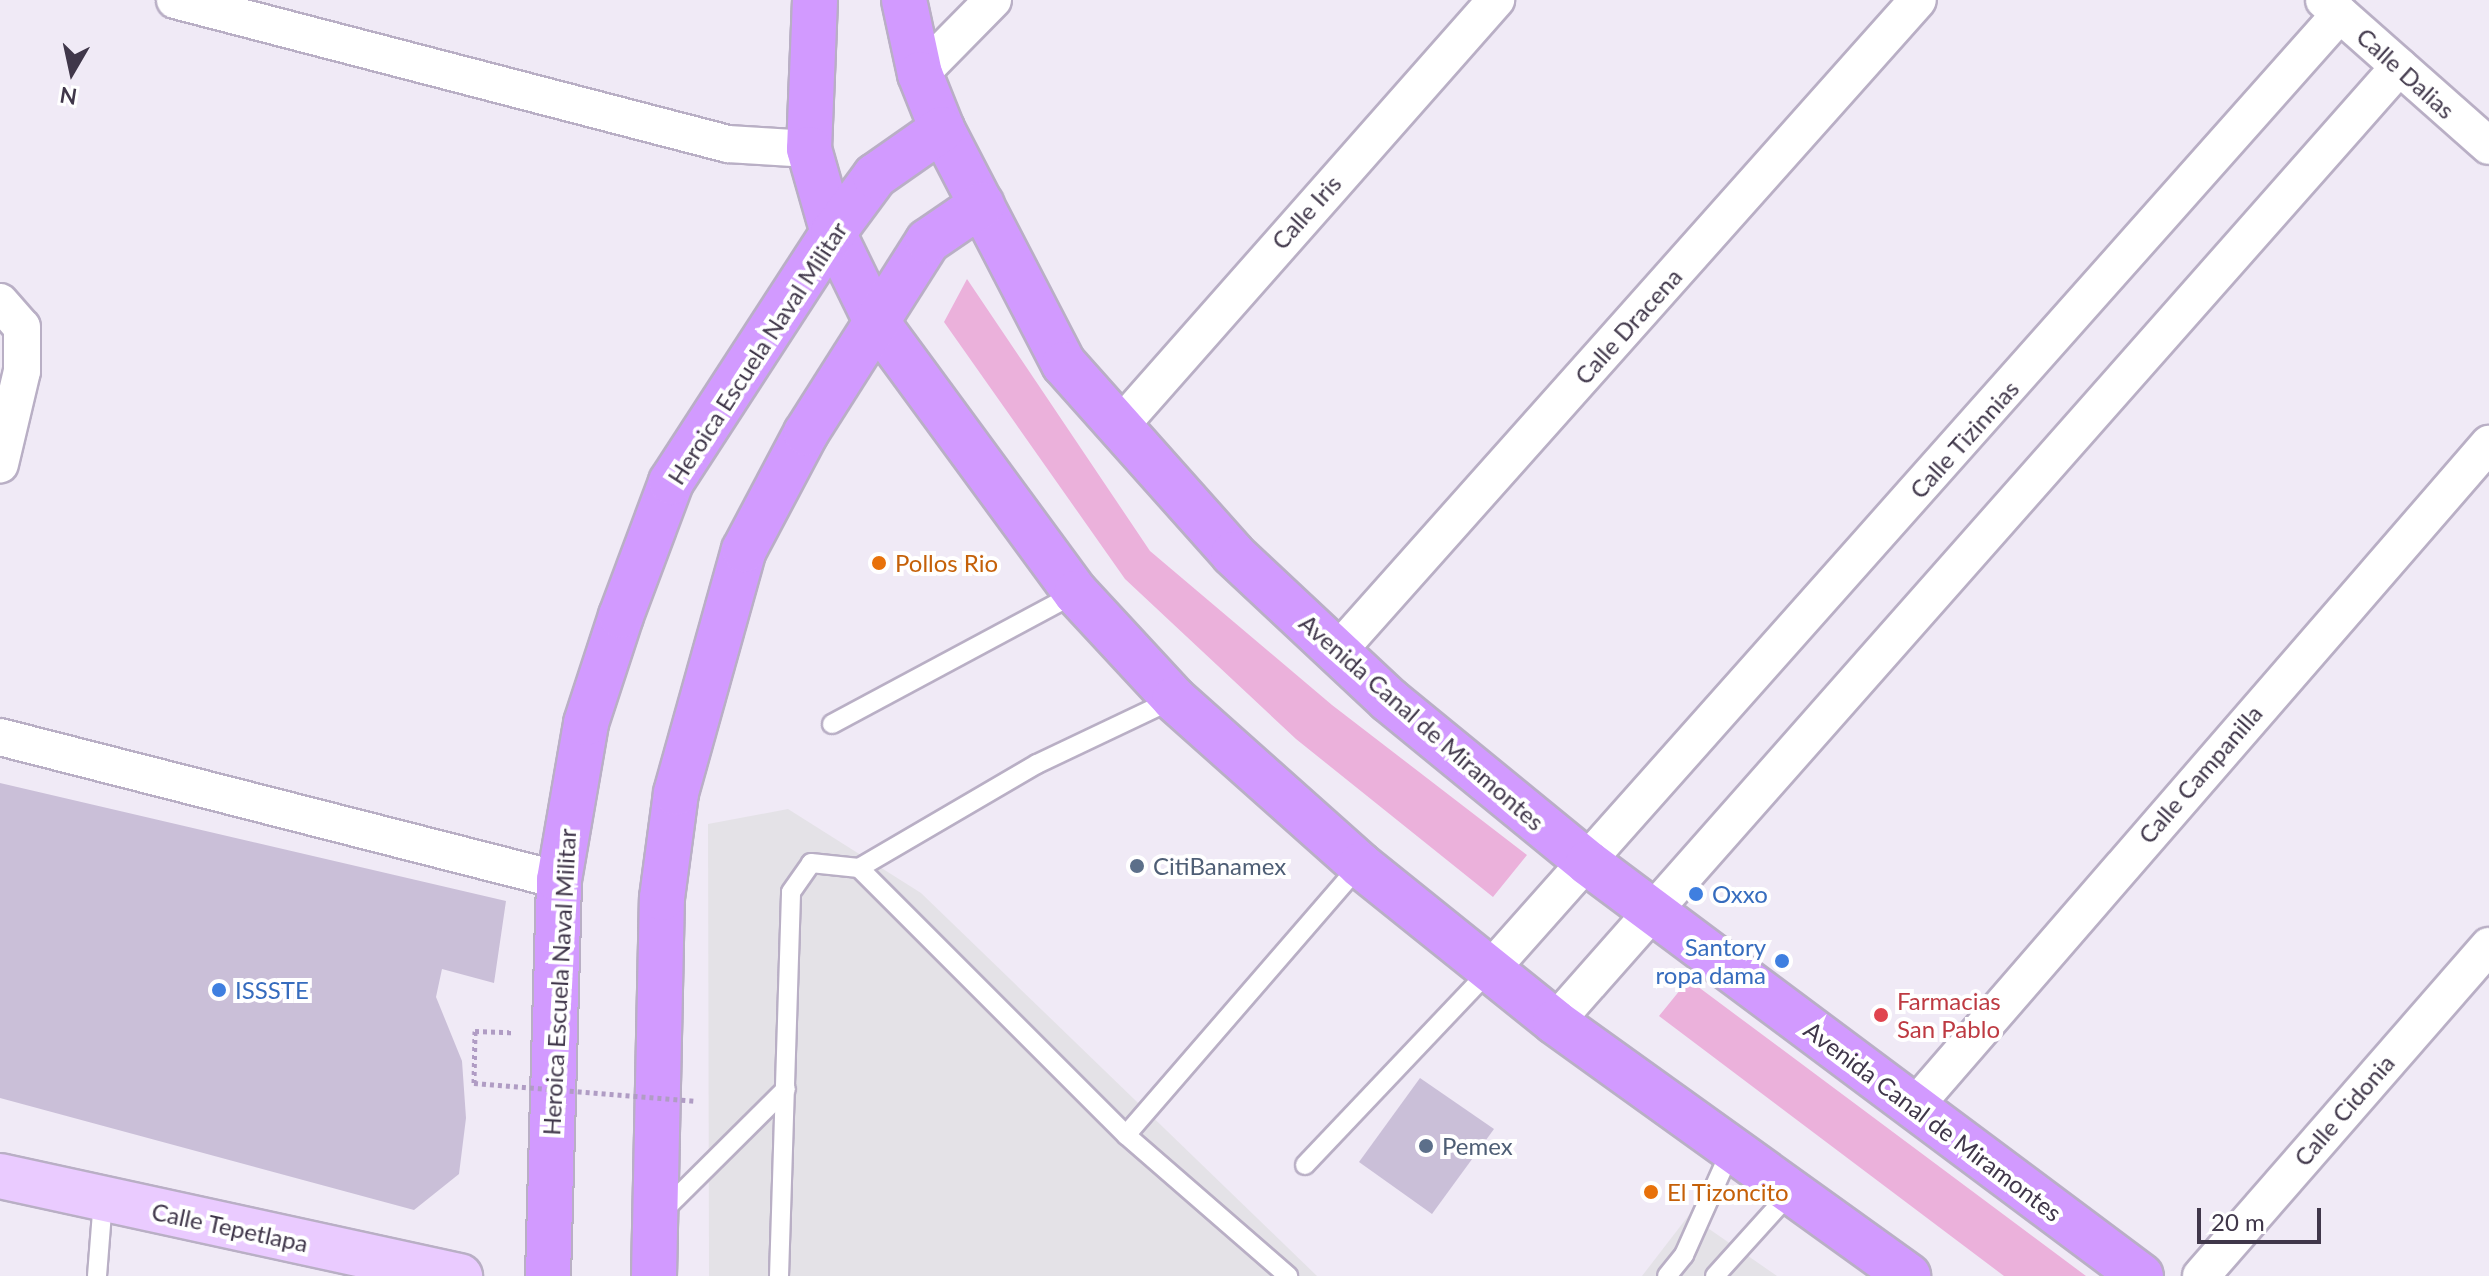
<!DOCTYPE html>
<html>
<head>
<meta charset="utf-8">
<style>
	body { margin:0 }
	#map { position:relative; width:2489px; height:1276px; overflow:hidden; background:#f0eaf6; font-family:Lato,sans-serif }
	div>[style] { position:absolute }
	[style*='--x'] { left:calc(var(--x)*1px); top:calc(var(--y)*1px); width:calc(var(--w)*1px); rotate:calc(var(--a)*1deg) }
	.green>* { inset:0; background:#ebb1db }
	.parking>* { inset:0; background:#e4e2e7 }
	.building>* { inset:0; background:#cabfd8 }
	.path>* { height:5px; margin-top:-2.5px; transform-origin:0; background:repeating-linear-gradient(90deg,#b09cc4 0 4px,transparent 0 8px) }
	.roads { filter:drop-shadow(2px 0 #b9afc5) drop-shadow(-2px 0 #b9afc5) drop-shadow(0 2px #b9afc5) drop-shadow(0 -2px #b9afc5) }
	.lane>* { height:18px; margin:-9px; padding:0 9px; transform-origin:9px; border-radius:9px; background:#fff }
	.street>* { height:36px; margin:-18px; padding:0 18px; transform-origin:18px; border-radius:18px; background:#fff }
	.secondary>* { height:44px; margin:-22px; padding:0 22px; transform-origin:22px; border-radius:22px; background:#eacbff }
	.primary>* { height:44px; margin:-22px; padding:0 22px; transform-origin:22px; border-radius:22px; background:#d29aff }
	.path-bridge>* { height:5px; margin-top:-2.5px; transform-origin:0; background:repeating-linear-gradient(90deg,#b09cc4 0 4px,transparent 0 8px) }
	.dots>* { width:22px; height:22px; translate:-50% -50%; box-sizing:border-box; border:4px solid #fff; border-radius:50% }
	span { translate:-50% -50%; white-space:nowrap; text-align:center; line-height:1.15; -webkit-text-stroke:8px #fff; paint-order:stroke }
	.street-label { font-size:24px; color:#40374a }
	.food-label { font-size:24px; color:#c56008 }
	.left { translate:0 -50%; text-align:left }
	.service-label { font-size:24px; color:#4e5e75 }
	.shop-label { font-size:24px; color:#366cbe }
	.right { translate:-100% -50%; text-align:right }
	.health-label { font-size:24px; color:#be3a42 }
	.north { position:absolute; left:32px; top:32px; width:80px; height:80px; -webkit-text-stroke:6px #fff; paint-order:stroke; rotate:189deg; font-size:22px; font-weight:700; line-height:32px; text-align:center; color:#40374a }
	.north::after { content:''; display:block; margin:auto; width:28px; height:36px; background:#40374a; clip-path:polygon(50% 0,100% 100%,50% 72%,0 100%) }
	.scale { position:absolute; left:2197px; top:1208px; width:124px; height:36px; box-sizing:border-box; border:4px solid #40374a; border-top:0; padding-left:10px; font-size:24px; line-height:28px; white-space:nowrap; color:#40374a; -webkit-text-stroke:6px #fff; paint-order:stroke }
</style>
</head>
<body>
<div id="map">
	<div class="green">
		<div style="clip-path:polygon(967px 279px,1150px 551px,1332px 705px,1527px 855px,1493px 897px,1296px 739px,1125px 579px,944px 322px)"></div>
		<div style="clip-path:polygon(1689px 979px,1689px 980px,2086px 1276px,2004px 1276px,1659px 1016px)"></div>
	</div>
	<div class="parking">
		<div style="clip-path:polygon(788px 809px,921px 893px,1317px 1276px,709px 1276px,708px 824px)"></div>
		<div style="clip-path:polygon(1689px 1215px,1777px 1276px,1642px 1276px)"></div>
	</div>
	<div class="building">
		<div style="clip-path:polygon(0 783px,506px 901px,494px 983px,442px 969px,436px 997px,462px 1061px,466px 1118px,459px 1174px,414px 1210px,0 1098px)"></div>
		<div style="clip-path:polygon(1420px 1078px,1494px 1129px,1432px 1214px,1359px 1162px)"></div>
	</div>
	<div class="path">
		<div style="--x:474;--y:1083;--w:52;--a:-88.9"></div>
		<div style="--x:475;--y:1031;--w:38;--a:2"></div>
	</div>
	<div class="roads">
		<div class="lane">
			<div style="--x:832;--y:724;--w:277;--a:-28.2"></div>
			<div style="--x:859;--y:868;--w:378;--a:45"></div>
			<div style="--x:1126;--y:1135;--w:215;--a:41"></div>
			<div style="--x:1126;--y:1135;--w:357;--a:-49.1"></div>
			<div style="--x:1305;--y:1165;--w:269;--a:-46.5"></div>
			<div style="--x:661;--y:1213;--w:176;--a:-44.8"></div>
			<div style="--x:97;--y:1276;--w:77;--a:-85.5"></div>
			<div style="--x:779;--y:1276;--w:384;--a:-88.2"></div>
			<div style="--x:791;--y:892;--w:35;--a:-55"></div>
			<div style="--x:811;--y:863;--w:48;--a:5.9"></div>
			<div style="--x:859;--y:868;--w:206;--a:-30.3"></div>
			<div style="--x:1037;--y:764;--w:152;--a:-25.4"></div>
			<div style="--x:1667;--y:1276;--w:27;--a:-51"></div>
			<div style="--x:1684;--y:1255;--w:115;--a:-65.9"></div>
			<div style="--x:1715;--y:1276;--w:112;--a:-47.9"></div>
		</div>
		<div class="street">
			<div style="--x:175;--y:0;--w:571;--a:14.6"></div>
			<div style="--x:728;--y:144;--w:81;--a:3.5"></div>
			<div style="--x:2324;--y:0;--w:220;--a:41.5"></div>
			<div style="--x:920;--y:74;--w:104;--a:-45.4"></div>
			<div style="--x:0;--y:302;--w:33;--a:49"></div>
			<div style="--x:22;--y:327;--w:44;--a:90"></div>
			<div style="--x:22;--y:371;--w:96;--a:103.3"></div>
			<div style="--x:1119;--y:427;--w:570;--a:-48.56"></div>
			<div style="--x:1337;--y:652;--w:873;--a:-48.3"></div>
			<div style="--x:0;--y:737;--w:577;--a:14.35"></div>
			<div style="--x:1490;--y:970;--w:1279;--a:-48.36"></div>
			<div style="--x:1555;--y:1022;--w:1275;--a:-48.53"></div>
			<div style="--x:1914;--y:1107;--w:878;--a:-49.07"></div>
			<div style="--x:2201;--y:1276;--w:438;--a:-48.9"></div>
		</div>
		<div class="secondary">
			<div style="--x:0;--y:1176;--w:471;--a:12.3"></div>
		</div>
		<div class="primary">
			<div style="--x:815;--y:0;--w:149;--a:92.3"></div>
			<div style="--x:809;--y:149;--w:87;--a:74.1"></div>
			<div style="--x:833;--y:233;--w:98;--a:64"></div>
			<div style="--x:876;--y:321;--w:338;--a:53.7"></div>
			<div style="--x:1076;--y:593;--w:144;--a:47.2"></div>
			<div style="--x:1174;--y:699;--w:249;--a:41.7"></div>
			<div style="--x:1360;--y:865;--w:250;--a:38.8"></div>
			<div style="--x:1555;--y:1022;--w:435;--a:35.7"></div>
			<div style="--x:904;--y:0;--w:76;--a:77.8"></div>
			<div style="--x:920;--y:74;--w:59;--a:68.2"></div>
			<div style="--x:942;--y:129;--w:265;--a:62.6"></div>
			<div style="--x:1064;--y:364;--w:254;--a:48.3"></div>
			<div style="--x:1233;--y:554;--w:214;--a:43.1"></div>
			<div style="--x:1389;--y:700;--w:257;--a:39.3"></div>
			<div style="--x:1588;--y:863;--w:690;--a:36.75"></div>
			<div style="--x:548;--y:1276;--w:396;--a:-88.4"></div>
			<div style="--x:559;--y:880;--w:159;--a:-80.2"></div>
			<div style="--x:586;--y:723;--w:113;--a:-71.9"></div>
			<div style="--x:621;--y:616;--w:143;--a:-69.5"></div>
			<div style="--x:671;--y:482;--w:297;--a:-57"></div>
			<div style="--x:833;--y:233;--w:71;--a:-53.6"></div>
			<div style="--x:875;--y:176;--w:82;--a:-35"></div>
			<div style="--x:654;--y:1276;--w:378;--a:-88.8"></div>
			<div style="--x:662;--y:898;--w:106;--a:-82.4"></div>
			<div style="--x:676;--y:793;--w:252;--a:-74.4"></div>
			<div style="--x:744;--y:550;--w:132;--a:-62.1"></div>
			<div style="--x:806;--y:433;--w:227;--a:-57.6"></div>
			<div style="--x:928;--y:241;--w:65;--a:-34.4"></div>
		</div>
	</div>
	<div class="path-bridge">
		<div style="--x:474;--y:1083;--w:224;--a:4.6"></div>
	</div>
	<div class="dots">
		<div style="left:879px;top:563px;background:#e8710a"></div>
		<div style="left:1137px;top:866px;background:#5c6f8a"></div>
		<div style="left:1696px;top:894px;background:#3f7fe0"></div>
		<div style="left:1782px;top:961px;background:#3f7fe0"></div>
		<div style="left:219px;top:990px;background:#3f7fe0"></div>
		<div style="left:1881px;top:1015px;background:#e0444e"></div>
		<div style="left:1426px;top:1146px;background:#5c6f8a"></div>
		<div style="left:1651px;top:1192px;background:#e8710a"></div>
	</div>
	<div class="street-label">
		<span style="left:2406px;top:73px;rotate:42deg">Calle Dalias</span>
		<span style="left:1306px;top:212px;rotate:-48deg">Calle Iris</span>
		<span style="left:1628px;top:326px;rotate:-48deg">Calle Dracena</span>
		<span style="left:757px;top:353px;rotate:-57deg">Heroica Escuela Naval Militar</span>
		<span style="left:1964px;top:439px;rotate:-48deg">Calle Tizinnias</span>
		<span style="left:1422px;top:722px;rotate:41deg">Avenida Canal de Miramontes</span>
		<span style="left:2200px;top:774px;rotate:-49deg">Calle Campanilla</span>
		<span style="left:559px;top:982px;rotate:-87deg">Heroica Escuela Naval Militar</span>
		<span style="left:2344px;top:1110px;rotate:-49deg">Calle Cidonia</span>
		<span style="left:1933px;top:1121px;rotate:37deg">Avenida Canal de Miramontes</span>
		<span style="left:230px;top:1227px;rotate:12deg">Calle Tepetlapa</span>
	</div>
	<div class="food-label">
		<span class="left" style="left:895px;top:563px">Pollos Rio</span>
		<span class="left" style="left:1667px;top:1192px">El Tizoncito</span>
	</div>
	<div class="service-label">
		<span class="left" style="left:1153px;top:866px">CitiBanamex</span>
		<span class="left" style="left:1442px;top:1146px">Pemex</span>
	</div>
	<div class="shop-label">
		<span class="left" style="left:1712px;top:894px">Oxxo</span>
		<span class="right" style="left:1766px;top:961px">Santory<br>ropa dama</span>
		<span class="left" style="left:235px;top:990px">ISSSTE</span>
	</div>
	<div class="health-label">
		<span class="left" style="left:1897px;top:1015px">Farmacias<br>San Pablo</span>
	</div>
	<div class="north">N</div>
	<div class="scale">20 m</div>
</div>
</body>
</html>
